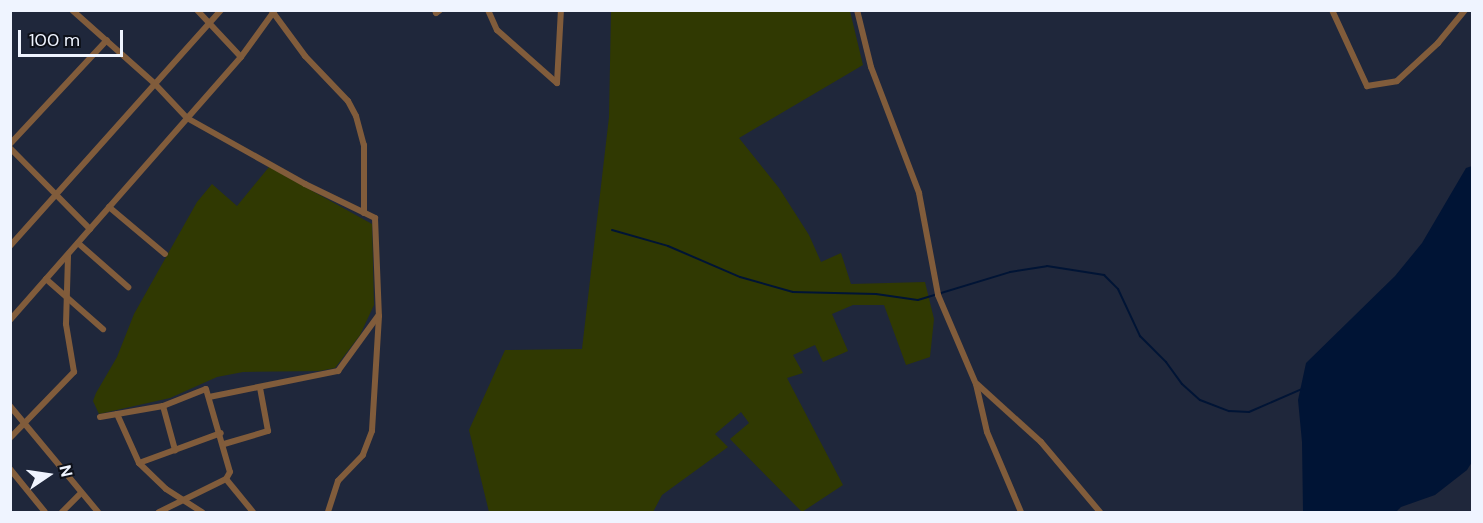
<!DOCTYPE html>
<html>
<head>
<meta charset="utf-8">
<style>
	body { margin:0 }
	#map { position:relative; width:1483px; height:523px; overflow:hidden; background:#1f273b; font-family:"DM Sans",sans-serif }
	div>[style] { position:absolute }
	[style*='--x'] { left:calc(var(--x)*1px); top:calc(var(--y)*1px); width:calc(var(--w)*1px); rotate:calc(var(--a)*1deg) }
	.green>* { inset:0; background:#303902 }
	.water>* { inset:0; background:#001435 }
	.stream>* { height:2px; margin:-1px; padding:0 1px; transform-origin:1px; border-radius:1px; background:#001435 }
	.minor>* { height:6px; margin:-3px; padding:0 3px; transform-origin:3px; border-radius:3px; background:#815c3b }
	span { translate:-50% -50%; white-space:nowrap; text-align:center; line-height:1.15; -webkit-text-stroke:4.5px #0d1019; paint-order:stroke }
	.frame { position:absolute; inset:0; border:12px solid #eff4ff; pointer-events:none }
	.north { position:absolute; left:18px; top:445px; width:60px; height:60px; -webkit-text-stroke:4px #0d1019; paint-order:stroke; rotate:77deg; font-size:16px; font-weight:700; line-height:24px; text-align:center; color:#eff4ff }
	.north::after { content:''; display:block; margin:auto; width:21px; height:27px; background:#eff4ff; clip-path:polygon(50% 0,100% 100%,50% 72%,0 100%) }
	.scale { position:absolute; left:18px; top:30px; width:105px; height:27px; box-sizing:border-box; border:3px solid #eff4ff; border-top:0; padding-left:8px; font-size:18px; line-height:21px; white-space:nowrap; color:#eff4ff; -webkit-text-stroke:4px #0d1019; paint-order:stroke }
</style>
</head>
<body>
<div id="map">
	<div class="green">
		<div style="clip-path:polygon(611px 11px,850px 11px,863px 65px,739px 138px,779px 188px,809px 235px,821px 262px,841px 253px,851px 284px,925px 282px,934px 319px,930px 357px,906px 365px,884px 305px,853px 305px,832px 314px,848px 351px,823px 362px,815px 345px,793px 355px,803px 373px,787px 378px,843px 485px,802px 512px,730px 439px,749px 423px,741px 412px,715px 434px,728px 447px,662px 495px,653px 512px,489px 512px,469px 430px,505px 350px,582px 349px,609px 117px)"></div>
		<div style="clip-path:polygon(269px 167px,372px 224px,374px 305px,360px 335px,335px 368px,319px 371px,243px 372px,217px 377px,170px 398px,99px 414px,93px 401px,96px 393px,117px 357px,134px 314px,197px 202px,212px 184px,237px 206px)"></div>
	</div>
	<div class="water">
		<div style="clip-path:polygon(1472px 166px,1472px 462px,1467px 470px,1435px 495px,1401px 507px,1396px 512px,1303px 512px,1302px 442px,1298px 400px,1306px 363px,1395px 276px,1422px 243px,1466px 168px)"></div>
	</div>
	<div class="stream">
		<div style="--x:612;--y:230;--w:58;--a:15.9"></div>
		<div style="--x:668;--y:246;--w:78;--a:23.3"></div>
		<div style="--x:740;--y:277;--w:55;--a:15.8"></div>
		<div style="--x:793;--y:292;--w:83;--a:1.4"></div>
		<div style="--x:876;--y:294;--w:42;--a:8.1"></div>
		<div style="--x:918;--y:300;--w:96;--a:-16.9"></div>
		<div style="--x:1010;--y:272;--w:37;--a:-9"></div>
		<div style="--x:1047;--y:266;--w:58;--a:9"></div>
		<div style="--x:1104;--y:275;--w:20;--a:45"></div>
		<div style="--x:1118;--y:289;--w:52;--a:64.9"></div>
		<div style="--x:1140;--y:336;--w:37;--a:45"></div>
		<div style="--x:1166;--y:362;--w:27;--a:54"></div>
		<div style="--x:1182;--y:384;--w:24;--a:42"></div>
		<div style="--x:1200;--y:400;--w:31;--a:21"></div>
		<div style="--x:1229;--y:411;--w:20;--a:3"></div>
		<div style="--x:1249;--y:412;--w:58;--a:-23.5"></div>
	</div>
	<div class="minor">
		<div style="--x:72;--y:10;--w:111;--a:41.7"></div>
		<div style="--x:155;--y:84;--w:47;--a:46.7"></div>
		<div style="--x:187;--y:118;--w:135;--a:29.2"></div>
		<div style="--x:305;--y:184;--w:78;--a:25.9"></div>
		<div style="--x:375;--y:218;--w:98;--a:87.7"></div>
		<div style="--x:379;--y:316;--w:115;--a:93.5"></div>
		<div style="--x:372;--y:431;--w:26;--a:111"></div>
		<div style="--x:363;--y:455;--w:36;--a:134"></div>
		<div style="--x:338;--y:481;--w:33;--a:108"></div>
		<div style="--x:197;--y:10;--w:64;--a:46.9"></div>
		<div style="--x:435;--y:10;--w:3;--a:72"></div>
		<div style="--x:436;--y:13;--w:5;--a:-37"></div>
		<div style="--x:488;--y:10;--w:22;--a:66"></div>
		<div style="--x:497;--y:30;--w:80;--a:41.5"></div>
		<div style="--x:857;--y:10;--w:59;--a:76.2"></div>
		<div style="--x:871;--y:67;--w:135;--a:69.1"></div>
		<div style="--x:919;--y:193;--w:104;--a:79.4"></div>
		<div style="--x:938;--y:295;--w:97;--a:66.9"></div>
		<div style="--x:976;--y:384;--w:49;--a:77.1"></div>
		<div style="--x:987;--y:432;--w:87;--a:67"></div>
		<div style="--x:1332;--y:10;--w:84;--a:65.3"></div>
		<div style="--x:1367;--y:86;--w:30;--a:-9"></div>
		<div style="--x:1397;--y:81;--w:56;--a:-42.8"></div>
		<div style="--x:1438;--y:43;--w:43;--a:-50.7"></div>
		<div style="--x:272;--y:11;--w:56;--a:53.7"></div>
		<div style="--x:305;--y:56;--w:62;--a:46.3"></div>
		<div style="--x:348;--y:101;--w:17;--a:62"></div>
		<div style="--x:356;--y:116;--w:30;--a:75"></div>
		<div style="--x:364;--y:145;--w:68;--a:90"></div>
		<div style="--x:557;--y:83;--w:73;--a:-86.9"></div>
		<div style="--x:10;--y:144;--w:142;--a:-47"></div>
		<div style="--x:10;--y:148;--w:114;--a:45.4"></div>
		<div style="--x:109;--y:207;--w:73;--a:40"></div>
		<div style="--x:78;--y:243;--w:67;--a:41.3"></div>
		<div style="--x:10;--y:246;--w:317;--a:-48.2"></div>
		<div style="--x:46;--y:279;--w:76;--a:41.3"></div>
		<div style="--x:10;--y:320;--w:350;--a:-48.7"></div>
		<div style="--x:241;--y:57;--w:58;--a:-54.1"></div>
		<div style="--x:977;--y:384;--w:86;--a:42.2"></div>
		<div style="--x:1041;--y:442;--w:92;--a:49.9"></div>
		<div style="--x:209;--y:397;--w:132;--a:-11.4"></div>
		<div style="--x:338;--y:371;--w:68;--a:-54"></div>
		<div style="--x:10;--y:406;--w:138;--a:50.3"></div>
		<div style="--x:163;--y:406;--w:46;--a:74.7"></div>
		<div style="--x:117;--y:414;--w:54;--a:65.8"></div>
		<div style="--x:139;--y:463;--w:87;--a:-20.1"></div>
		<div style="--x:100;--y:417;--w:64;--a:-9.9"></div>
		<div style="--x:163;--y:406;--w:46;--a:-21.6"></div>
		<div style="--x:206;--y:389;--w:86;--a:73.9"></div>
		<div style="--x:230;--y:472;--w:8;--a:120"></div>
		<div style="--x:226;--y:479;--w:75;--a:153.8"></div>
		<div style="--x:10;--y:438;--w:92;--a:-45.9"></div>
		<div style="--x:74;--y:372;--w:49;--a:-99.5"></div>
		<div style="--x:66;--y:324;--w:69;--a:-88.3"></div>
		<div style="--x:224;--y:444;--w:46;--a:-16.5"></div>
		<div style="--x:268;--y:431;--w:44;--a:-100.5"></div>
		<div style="--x:139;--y:463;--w:37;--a:44"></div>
		<div style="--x:166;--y:489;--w:43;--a:32.6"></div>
		<div style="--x:10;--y:469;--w:55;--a:50.9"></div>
		<div style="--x:226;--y:479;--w:43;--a:50.7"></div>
		<div style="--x:62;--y:512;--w:27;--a:-45"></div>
	</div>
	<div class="frame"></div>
	<div class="north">N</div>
	<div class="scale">100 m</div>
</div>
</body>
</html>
